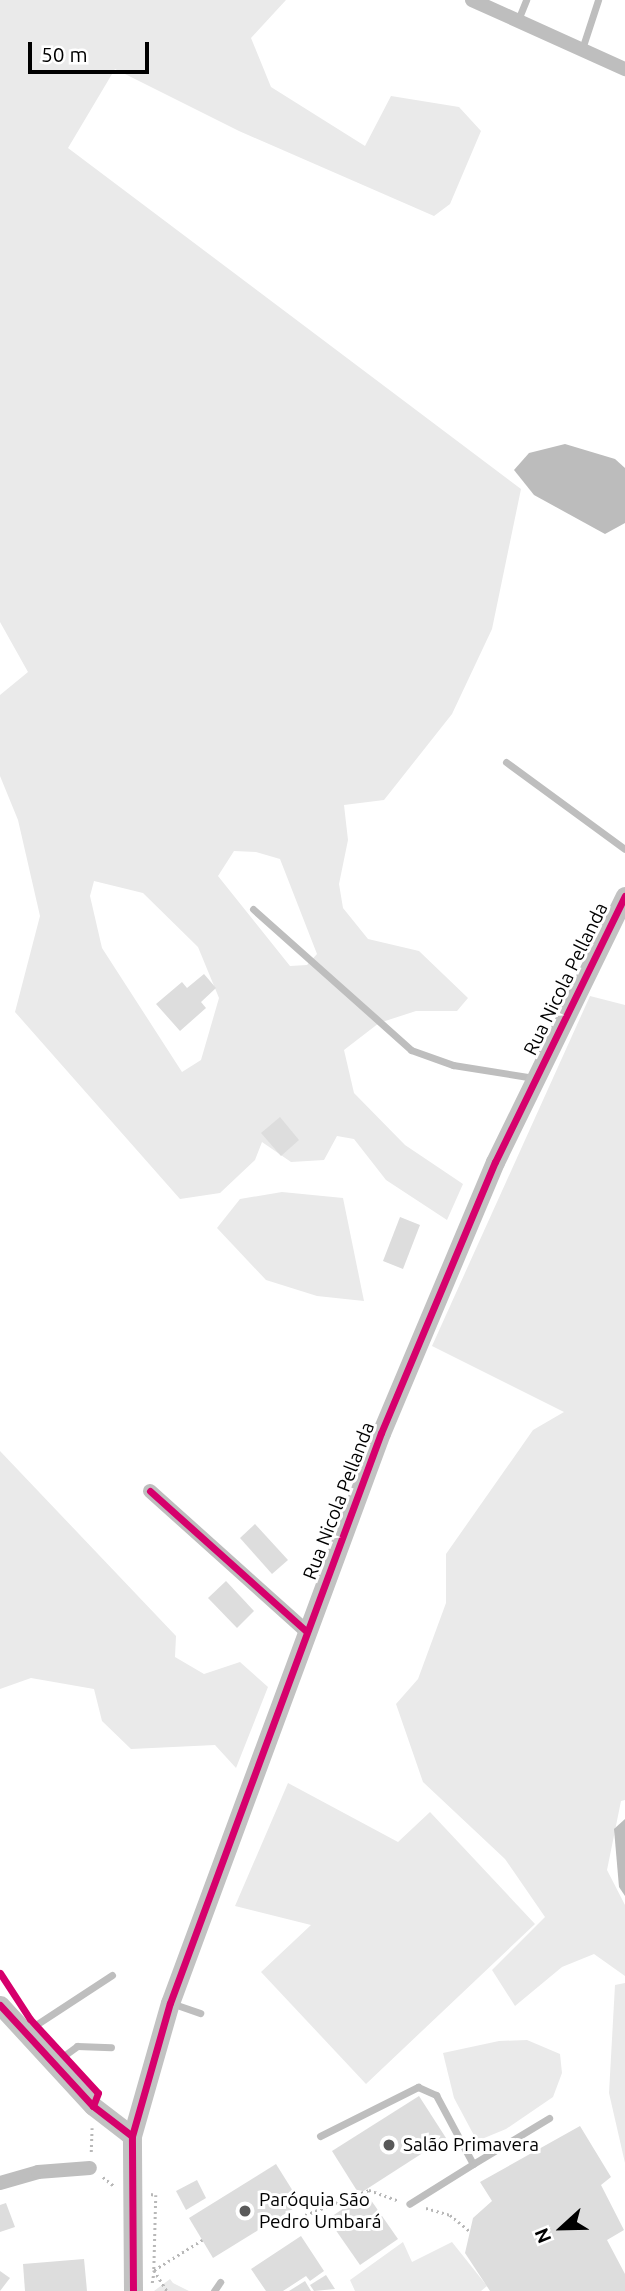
<!DOCTYPE html>
<html>
<head>
<meta charset="utf-8">
<style>
	body { margin:0 }
	#map { position:relative; width:625px; height:2291px; overflow:hidden; background:#fff; font-family:Ubuntu,sans-serif }
	div>[style] { position:absolute }
	[style*='--x'] { left:calc(var(--x)*1px); top:calc(var(--y)*1px); width:calc(var(--w)*1px); rotate:calc(var(--a)*1deg) }
	.green>* { inset:0; background:#eaeaea }
	.water>* { inset:0; background:#bcbcbc }
	.building>* { inset:0; background:#ddd }
	.path>* { height:2.5px; margin-top:-1.25px; transform-origin:0; background:repeating-linear-gradient(90deg,#b8b8b8 0 2px,transparent 0 5.5px) }
	.lane>* { height:7px; margin:-3.5px; padding:0 3.5px; transform-origin:3.5px; border-radius:3.5px; background:#bebebe }
	.street>* { height:14px; margin:-7px; padding:0 7px; transform-origin:7px; border-radius:7px; background:#bebebe }
	.secondary>* { height:19px; margin:-9.5px; padding:0 9.5px; transform-origin:9.5px; border-radius:9.5px; background:#c2c2c2 }
	.cycleway>* { height:7px; margin:-3.5px; padding:0 3.5px; transform-origin:3.5px; border-radius:3.5px; background:#d6006c }
	.dots>* { width:19px; height:19px; translate:-50% -50%; box-sizing:border-box; border:4px solid #fff; border-radius:50% }
	span { translate:-50% -50%; white-space:nowrap; text-align:center; line-height:1.15; -webkit-text-stroke:6px #fff; paint-order:stroke }
	.street-label { font-size:19px; color:#000 }
	.poi-label { font-size:19px; color:#000 }
	.left { translate:0 -50%; text-align:left }
	.north { position:absolute; left:527px; top:2193px; width:70px; height:70px; -webkit-text-stroke:5px #fff; paint-order:stroke; rotate:248deg; font-size:19px; font-weight:700; line-height:28px; text-align:center; color:#000 }
	.north::after { content:''; display:block; margin:auto; width:24px; height:32px; background:#000; clip-path:polygon(50% 0,100% 100%,50% 72%,0 100%) }
	.scale { position:absolute; left:28px; top:42px; width:121px; height:32px; box-sizing:border-box; border:4px solid #000; border-top:0; padding-left:9px; font-size:21px; line-height:24px; white-space:nowrap; color:#000; -webkit-text-stroke:5px #fff; paint-order:stroke }
</style>
</head>
<body>
<div id="map">
	<div class="green">
		<div style="clip-path:polygon(evenodd,0 0,286px 0,251px 38px,271px 87px,365px 146px,391px 96px,459px 107px,481px 131px,450px 204px,434px 216px,239px 131px,115px 69px,68px 148px,521px 489px,492px 629px,452px 714px,384px 800px,344px 805px,348px 840px,339px 884px,343px 908px,368px 939px,419px 951px,468px 998px,457px 1011px,416px 1011px,379px 1023px,344px 1050px,354px 1093px,405px 1145px,463px 1184px,447px 1220px,386px 1180px,354px 1139px,337px 1136px,324px 1160px,291px 1162px,262px 1142px,255px 1160px,220px 1193px,180px 1199px,15px 1012px,40px 916px,18px 820px,0 776px,0 695px,28px 672px,0 622px,0 0,234px 851px,256px 852px,280px 859px,317px 954px,307px 965px,290px 966px,218px 876px,234px 851px,0 0,94px 881px,143px 893px,198px 947px,219px 998px,201px 1060px,182px 1072px,102px 948px,90px 896px,94px 881px)"></div>
		<div style="clip-path:polygon(590px 996px,625px 1005px,625px 1800px,621px 1801px,607px 1870px,625px 1905px,625px 1976px,594px 1954px,562px 1967px,515px 2006px,492px 1970px,545px 1917px,505px 1859px,423px 1782px,396px 1704px,418px 1679px,446px 1603px,446px 1554px,533px 1430px,564px 1412px,432px 1346px)"></div>
		<div style="clip-path:polygon(282px 1192px,343px 1198px,364px 1301px,317px 1296px,266px 1280px,217px 1228px,240px 1199px)"></div>
		<div style="clip-path:polygon(0 1451px,176px 1636px,175px 1657px,204px 1674px,240px 1662px,268px 1687px,236px 1768px,215px 1745px,131px 1749px,102px 1721px,94px 1689px,31px 1678px,0 1689px)"></div>
		<div style="clip-path:polygon(288px 1783px,398px 1842px,430px 1812px,535px 1924px,366px 2084px,261px 1972px,311px 1925px,235px 1906px)"></div>
		<div style="clip-path:polygon(625px 1983px,625px 2163px,609px 2093px,615px 1985px)"></div>
		<div style="clip-path:polygon(527px 2040px,560px 2054px,562px 2073px,553px 2097px,506px 2129px,477px 2141px,454px 2098px,443px 2053px,499px 2041px)"></div>
		<div style="clip-path:polygon(403px 2242px,412px 2262px,452px 2242px,487px 2286px,481px 2291px,355px 2291px,350px 2280px)"></div>
		<div style="clip-path:polygon(170px 2279px,173px 2283px,189px 2291px,154px 2291px)"></div>
	</div>
	<div class="water">
		<div style="clip-path:polygon(565px 444px,615px 459px,625px 468px,625px 523px,605px 534px,534px 495px,514px 470px,529px 453px)"></div>
		<div style="clip-path:polygon(625px 1819px,625px 1896px,619px 1887px,614px 1829px)"></div>
	</div>
	<div class="building">
		<div style="clip-path:polygon(204px 974px,216px 988px,201px 1002px,206px 1008px,180px 1031px,156px 1004px,182px 982px,187px 988px)"></div>
		<div style="clip-path:polygon(280px 1117px,299px 1140px,281px 1156px,261px 1133px)"></div>
		<div style="clip-path:polygon(400px 1217px,420px 1225px,403px 1269px,383px 1261px)"></div>
		<div style="clip-path:polygon(255px 1524px,288px 1560px,272px 1574px,240px 1538px)"></div>
		<div style="clip-path:polygon(226px 1581px,254px 1611px,237px 1628px,208px 1598px)"></div>
		<div style="clip-path:polygon(419px 2096px,446px 2138px,359px 2194px,332px 2151px)"></div>
		<div style="clip-path:polygon(580px 2126px,611px 2177px,601px 2185px,624px 2230px,607px 2240px,625px 2274px,625px 2291px,490px 2291px,465px 2253px,473px 2218px,492px 2201px,480px 2182px)"></div>
		<div style="clip-path:polygon(276px 2164px,301px 2204px,213px 2258px,189px 2218px)"></div>
		<div style="clip-path:polygon(197px 2180px,206px 2198px,186px 2210px,176px 2191px)"></div>
		<div style="clip-path:polygon(366px 2193px,398px 2239px,360px 2265px,328px 2219px)"></div>
		<div style="clip-path:polygon(6px 2203px,15px 2227px,0 2232px,0 2205px)"></div>
		<div style="clip-path:polygon(301px 2236px,324px 2271px,310px 2281px,306px 2276px,283px 2291px,266px 2291px,251px 2269px)"></div>
		<div style="clip-path:polygon(84px 2259px,87px 2291px,25px 2291px,23px 2264px)"></div>
		<div style="clip-path:polygon(0 2271px,10px 2278px,0 2291px)"></div>
		<div style="clip-path:polygon(326px 2275px,335px 2289px,314px 2291px,310px 2285px)"></div>
		<div style="clip-path:polygon(305px 2281px,311px 2291px,289px 2291px)"></div>
	</div>
	<div class="path">
		<div style="--x:91;--y:2152;--w:24;--a:-88"></div>
		<div style="--x:103;--y:2177;--w:14;--a:39"></div>
		<div style="--x:151;--y:2194;--w:5;--a:11"></div>
		<div style="--x:156;--y:2195;--w:75;--a:91.5"></div>
		<div style="--x:154;--y:2270;--w:25;--a:58"></div>
		<div style="--x:426;--y:2208;--w:25;--a:16"></div>
		<div style="--x:450;--y:2215;--w:26;--a:39"></div>
		<div style="--x:305;--y:2215;--w:69;--a:-21.3"></div>
		<div style="--x:369;--y:2190;--w:32;--a:20"></div>
		<div style="--x:152;--y:2283;--w:13;--a:-81"></div>
		<div style="--x:154;--y:2270;--w:57;--a:-32"></div>
	</div>
	<div class="lane">
		<div style="--x:518;--y:20;--w:22;--a:-68"></div>
		<div style="--x:582;--y:49;--w:52;--a:-71.9"></div>
		<div style="--x:506;--y:762;--w:147;--a:36.2"></div>
		<div style="--x:253;--y:909;--w:212;--a:41.7"></div>
		<div style="--x:411;--y:1050;--w:45;--a:19.7"></div>
		<div style="--x:453;--y:1065;--w:82;--a:9.1"></div>
		<div style="--x:171;--y:2003;--w:31;--a:19"></div>
		<div style="--x:25;--y:2032;--w:104;--a:-33.2"></div>
		<div style="--x:54;--y:2063;--w:29;--a:-36"></div>
		<div style="--x:77;--y:2046;--w:34;--a:2"></div>
		<div style="--x:320;--y:2136;--w:110;--a:-26.6"></div>
		<div style="--x:418;--y:2087;--w:20;--a:24"></div>
		<div style="--x:436;--y:2095;--w:78;--a:61.8"></div>
		<div style="--x:473;--y:2164;--w:75;--a:148"></div>
		<div style="--x:473;--y:2164;--w:89;--a:-31.2"></div>
		<div style="--x:214;--y:2291;--w:11;--a:-56"></div>
	</div>
	<div class="street">
		<div style="--x:472;--y:0;--w:168;--a:24.3"></div>
		<div style="--x:150;--y:1491;--w:210;--a:41.9"></div>
		<div style="--x:0;--y:2183;--w:40;--a:-16"></div>
		<div style="--x:38;--y:2172;--w:52;--a:-4.4"></div>
	</div>
	<div class="secondary">
		<div style="--x:0;--y:2005;--w:137;--a:47.4"></div>
		<div style="--x:93;--y:2106;--w:49;--a:37.6"></div>
		<div style="--x:133;--y:2291;--w:155;--a:-90.4"></div>
		<div style="--x:132;--y:2136;--w:138;--a:-74.1"></div>
		<div style="--x:170;--y:2003;--w:608;--a:-69.69"></div>
		<div style="--x:381;--y:1433;--w:294;--a:-67.2"></div>
		<div style="--x:495;--y:1162;--w:296;--a:-64"></div>
	</div>
	<div class="cycleway">
		<div style="--x:150;--y:1491;--w:210;--a:41.9"></div>
		<div style="--x:0;--y:1973;--w:55;--a:56.9"></div>
		<div style="--x:30;--y:2019;--w:100;--a:47.4"></div>
		<div style="--x:98;--y:2093;--w:14;--a:111"></div>
		<div style="--x:0;--y:2005;--w:137;--a:47.4"></div>
		<div style="--x:93;--y:2106;--w:49;--a:37.6"></div>
		<div style="--x:133;--y:2291;--w:155;--a:-90.4"></div>
		<div style="--x:132;--y:2136;--w:138;--a:-74.1"></div>
		<div style="--x:170;--y:2003;--w:608;--a:-69.69"></div>
		<div style="--x:381;--y:1433;--w:294;--a:-67.2"></div>
		<div style="--x:495;--y:1162;--w:296;--a:-64"></div>
	</div>
	<div class="dots">
		<div style="left:389px;top:2145px;background:#595959"></div>
		<div style="left:245px;top:2211px;background:#595959"></div>
	</div>
	<div class="street-label">
		<span style="left:566px;top:979px;rotate:-64deg">Rua Nicola Pellanda</span>
		<span style="left:339px;top:1501px;rotate:-69deg">Rua Nicola Pellanda</span>
	</div>
	<div class="poi-label">
		<span class="left" style="left:403px;top:2145px">Salão Primavera</span>
		<span class="left" style="left:259px;top:2211px">Paróquia São<br>Pedro Umbará</span>
	</div>
	<div class="north">N</div>
	<div class="scale">50 m</div>
</div>
</body>
</html>
